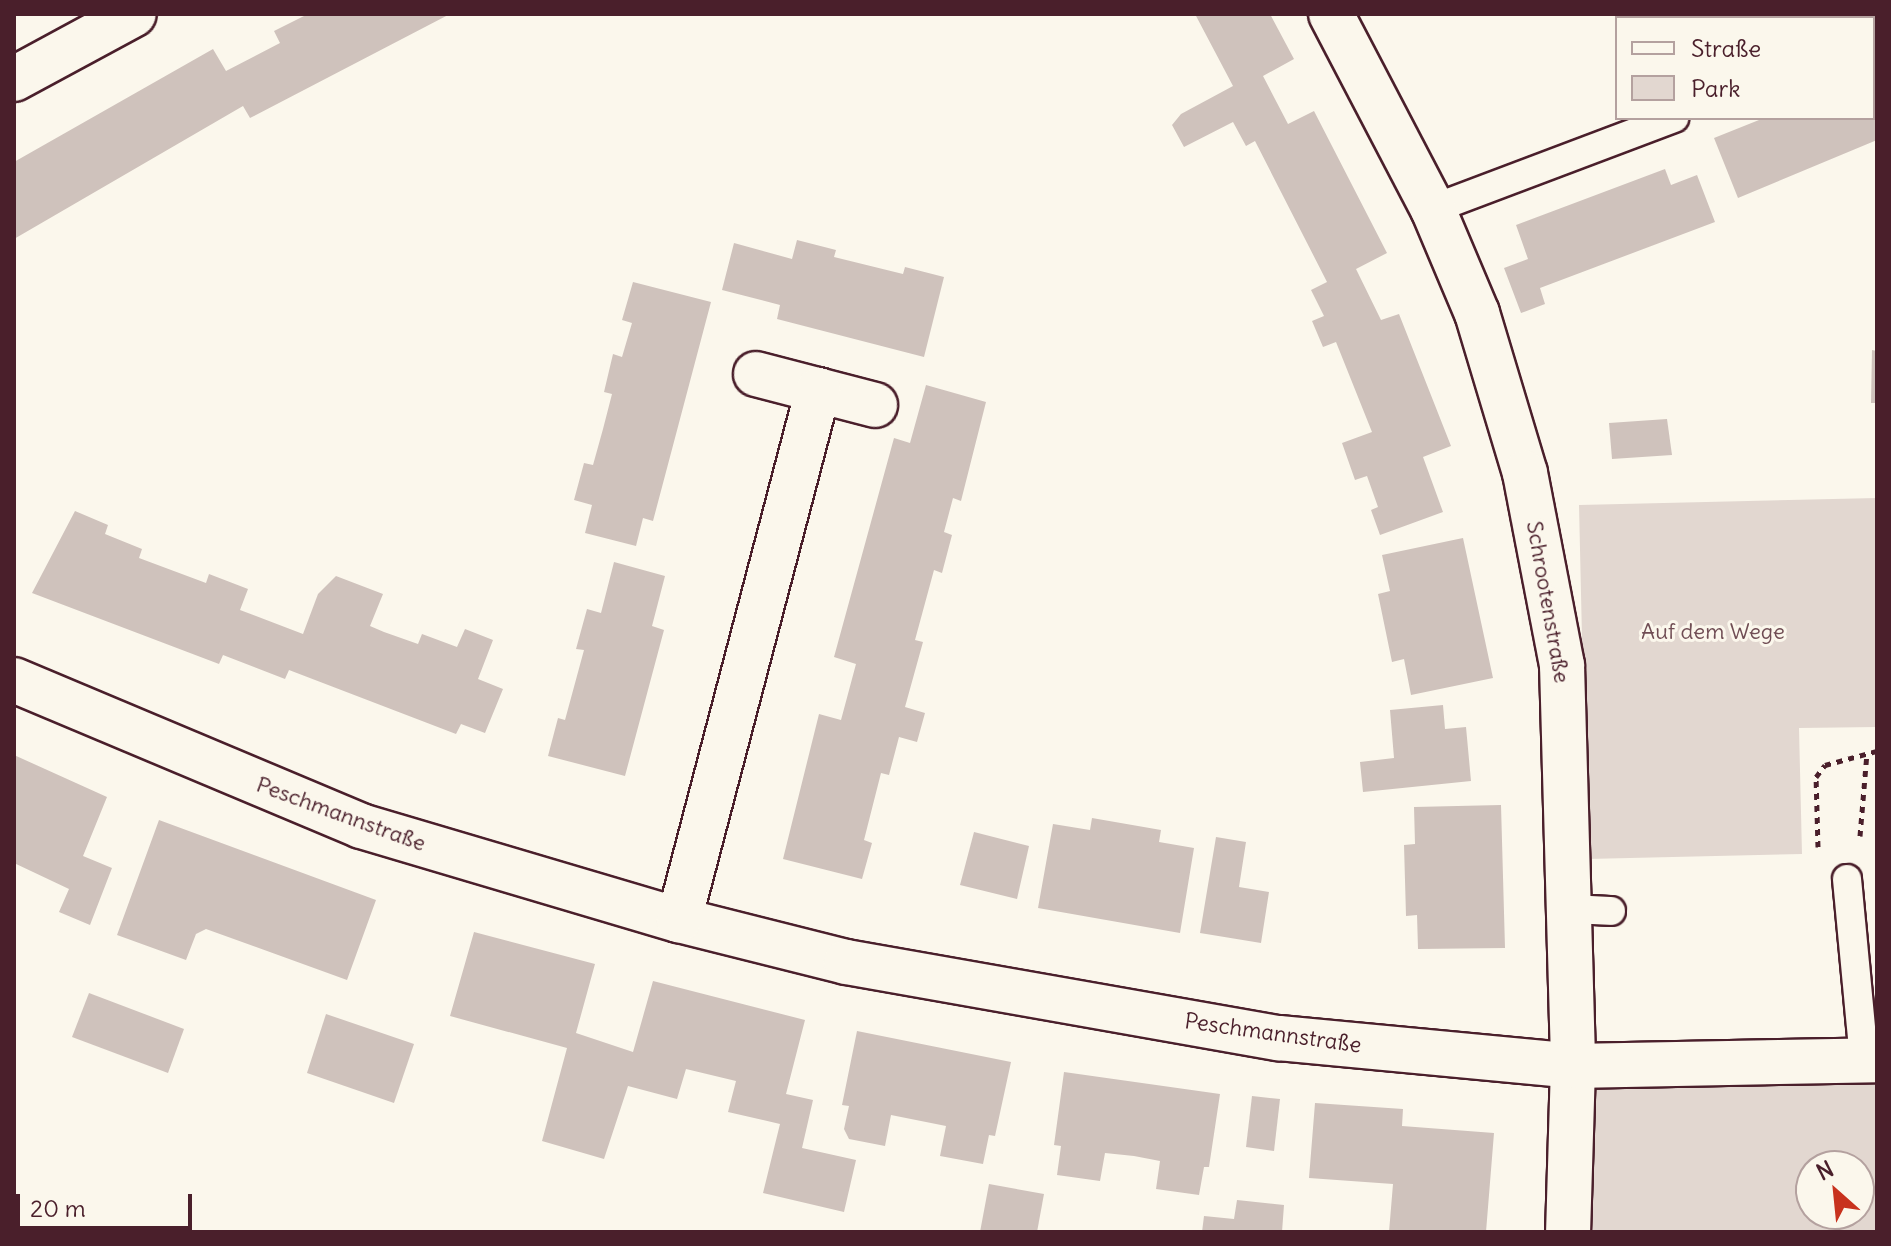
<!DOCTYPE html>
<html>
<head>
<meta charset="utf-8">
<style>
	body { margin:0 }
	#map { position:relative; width:1891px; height:1246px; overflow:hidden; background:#fbf7ec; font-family:Delius,sans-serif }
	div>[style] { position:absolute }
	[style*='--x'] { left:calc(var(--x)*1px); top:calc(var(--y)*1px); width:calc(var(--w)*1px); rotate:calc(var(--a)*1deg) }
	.green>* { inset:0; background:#e2d7d0 }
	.building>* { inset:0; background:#cfc2bc }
	.path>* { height:5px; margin-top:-2.5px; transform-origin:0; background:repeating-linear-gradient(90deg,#4a1f2b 0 6px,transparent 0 12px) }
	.roads { filter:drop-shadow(2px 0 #4a1f2b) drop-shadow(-2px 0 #4a1f2b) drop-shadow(0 2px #4a1f2b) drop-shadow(0 -2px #4a1f2b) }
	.lane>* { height:28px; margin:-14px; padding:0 14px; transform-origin:14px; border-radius:14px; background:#fbf7ec }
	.street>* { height:44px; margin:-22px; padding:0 22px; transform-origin:22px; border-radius:22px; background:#fbf7ec }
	span { translate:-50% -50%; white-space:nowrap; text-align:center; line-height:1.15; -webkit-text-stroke:6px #fbf7ec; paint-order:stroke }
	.street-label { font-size:22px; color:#4a1f2b }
	.park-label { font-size:22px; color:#704d54 }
	.frame { position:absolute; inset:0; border:16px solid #4a1f2b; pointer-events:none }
	.legend { position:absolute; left:1615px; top:16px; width:260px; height:104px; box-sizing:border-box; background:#fbf7ec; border:2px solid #b4a19f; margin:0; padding:10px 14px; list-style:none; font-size:24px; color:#4a1f2b }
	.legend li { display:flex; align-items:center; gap:16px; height:40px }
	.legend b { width:40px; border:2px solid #b4a19f }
	.north { position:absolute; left:1795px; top:1150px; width:80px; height:80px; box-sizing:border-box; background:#fbf7ec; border:2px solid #b4a19f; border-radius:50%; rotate:333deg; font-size:22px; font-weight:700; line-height:32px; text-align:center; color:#4a1f2b }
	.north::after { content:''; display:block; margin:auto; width:28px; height:36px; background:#c8321e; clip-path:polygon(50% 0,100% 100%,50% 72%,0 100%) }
	.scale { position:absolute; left:16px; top:1194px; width:176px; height:36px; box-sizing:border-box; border:4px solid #4a1f2b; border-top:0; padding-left:10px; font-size:24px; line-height:28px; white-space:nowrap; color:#4a1f2b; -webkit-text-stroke:6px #fbf7ec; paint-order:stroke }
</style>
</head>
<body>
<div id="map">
	<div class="green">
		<div style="clip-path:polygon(1877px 498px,1877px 727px,1799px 728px,1802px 854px,1587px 859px,1579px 505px)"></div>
		<div style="clip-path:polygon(evenodd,1877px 1060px,1877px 1232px,1568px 1232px,1573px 1066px,1877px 1060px,1811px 1166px,1859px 1166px,1859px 1214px,1811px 1214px,1811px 1166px)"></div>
	</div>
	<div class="building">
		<div style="clip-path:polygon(308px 14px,450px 14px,250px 118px,243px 106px,14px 239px,14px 162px,213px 49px,226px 71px,280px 43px,274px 31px)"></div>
		<div style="clip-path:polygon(1195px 14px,1270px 14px,1294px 59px,1263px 76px,1288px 124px,1314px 111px,1387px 253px,1356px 269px,1381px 320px,1399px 314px,1451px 446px,1423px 457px,1443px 512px,1380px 535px,1371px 510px,1378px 507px,1367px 476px,1355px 480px,1342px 443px,1372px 432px,1336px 342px,1323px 347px,1312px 321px,1324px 316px,1311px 290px,1327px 282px,1255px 141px,1246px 146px,1233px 122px,1184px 147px,1172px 125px,1181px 114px,1233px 86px)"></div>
		<div style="clip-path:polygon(1683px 14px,1744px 14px,1746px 18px,1685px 18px)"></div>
		<div style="clip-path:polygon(1877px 72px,1877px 140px,1738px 198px,1714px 138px,1764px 118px,1873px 118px)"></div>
		<div style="clip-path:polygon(1665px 169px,1671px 185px,1697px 175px,1715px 222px,1540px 288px,1545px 304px,1521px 313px,1504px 268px,1528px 259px,1516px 225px)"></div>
		<div style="clip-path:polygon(797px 240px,836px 250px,834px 257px,903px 274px,905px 267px,944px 277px,924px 357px,777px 319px,780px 305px,722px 290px,734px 243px,792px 259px)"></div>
		<div style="clip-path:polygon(633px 282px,711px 302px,653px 521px,643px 518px,636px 546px,585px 533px,592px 505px,574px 500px,584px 463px,593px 465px,603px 429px,612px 394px,604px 392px,613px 354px,622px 357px,632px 323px,622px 320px)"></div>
		<div style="clip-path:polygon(1872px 350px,1877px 351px,1877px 403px,1871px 403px)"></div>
		<div style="clip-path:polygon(926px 385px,986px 402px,961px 501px,953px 498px,944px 532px,952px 535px,942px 573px,934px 570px,915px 640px,923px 642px,905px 707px,925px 713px,917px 742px,899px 737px,889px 775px,881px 773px,864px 840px,872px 843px,862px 879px,783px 859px,819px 714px,841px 720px,856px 664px,834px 657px,894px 438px,910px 443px)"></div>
		<div style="clip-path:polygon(1667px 419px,1672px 455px,1612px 459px,1609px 423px)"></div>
		<div style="clip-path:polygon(75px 511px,108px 525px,105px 534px,142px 549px,139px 558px,206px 583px,209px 574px,248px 589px,240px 610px,303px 634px,318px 594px,336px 576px,383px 594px,370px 626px,384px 632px,418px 644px,422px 634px,457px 647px,465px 629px,493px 640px,478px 679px,503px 689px,485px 733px,461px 724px,456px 734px,289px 670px,285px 679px,223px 655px,219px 664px,32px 593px)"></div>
		<div style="clip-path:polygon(1463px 538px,1493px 678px,1411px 695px,1404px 659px,1392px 662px,1378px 594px,1390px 591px,1382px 555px)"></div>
		<div style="clip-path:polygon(614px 562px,665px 576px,652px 626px,664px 630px,625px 776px,548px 756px,558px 718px,565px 720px,584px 650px,576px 649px,587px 609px,601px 613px)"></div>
		<div style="clip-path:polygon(1443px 705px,1445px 729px,1466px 727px,1471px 781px,1363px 792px,1360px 762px,1394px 758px,1390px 710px)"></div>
		<div style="clip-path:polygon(14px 755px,107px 797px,83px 856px,112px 868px,90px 925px,59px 912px,69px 889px,14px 863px)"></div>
		<div style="clip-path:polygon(1501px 805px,1505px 948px,1418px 949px,1417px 915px,1406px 916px,1404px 845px,1415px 844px,1414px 807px)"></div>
		<div style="clip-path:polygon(1092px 818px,1161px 830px,1159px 842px,1194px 848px,1180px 933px,1038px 908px,1053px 824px,1090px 830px)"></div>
		<div style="clip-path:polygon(159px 820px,376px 900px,347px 980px,206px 929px,196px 934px,186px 960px,117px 935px)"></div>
		<div style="clip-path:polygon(974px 832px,1029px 846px,1017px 899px,960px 885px)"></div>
		<div style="clip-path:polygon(1216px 837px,1246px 842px,1239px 887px,1269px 892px,1261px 943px,1200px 933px)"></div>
		<div style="clip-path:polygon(474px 932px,595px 964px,576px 1033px,633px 1052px,653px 981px,805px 1020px,786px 1094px,813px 1100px,802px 1148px,856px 1160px,844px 1212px,763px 1193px,780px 1124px,728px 1112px,736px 1081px,686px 1069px,677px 1099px,628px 1086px,604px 1159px,542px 1141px,567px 1048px,450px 1016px)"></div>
		<div style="clip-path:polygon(89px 993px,184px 1029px,168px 1073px,72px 1037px)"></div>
		<div style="clip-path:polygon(326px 1014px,414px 1044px,394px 1103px,307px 1073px)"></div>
		<div style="clip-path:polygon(857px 1031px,1011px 1062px,995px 1136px,989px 1135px,983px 1164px,940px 1156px,946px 1126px,891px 1115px,885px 1146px,849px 1139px,844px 1129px,849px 1106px,842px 1105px)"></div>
		<div style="clip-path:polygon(1064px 1072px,1220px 1094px,1209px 1167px,1204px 1167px,1199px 1195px,1156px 1189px,1160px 1161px,1134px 1156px,1105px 1153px,1100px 1181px,1057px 1175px,1061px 1146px,1054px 1145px)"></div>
		<div style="clip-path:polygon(1252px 1096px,1280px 1099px,1274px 1151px,1246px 1147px)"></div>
		<div style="clip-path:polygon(1315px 1103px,1403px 1109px,1402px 1126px,1494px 1133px,1486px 1232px,1389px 1232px,1393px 1184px,1309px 1178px)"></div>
		<div style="clip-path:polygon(989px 1184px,1044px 1194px,1037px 1232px,980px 1232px)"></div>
		<div style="clip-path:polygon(1237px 1200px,1284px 1205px,1282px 1232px,1202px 1232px,1204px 1216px,1234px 1219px)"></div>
	</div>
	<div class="path">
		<div style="--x:1860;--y:836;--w:83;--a:-85.2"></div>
		<div style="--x:1818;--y:847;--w:70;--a:-91.6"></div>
		<div style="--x:1816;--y:777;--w:15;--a:-53"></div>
		<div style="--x:1825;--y:765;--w:54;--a:-15.1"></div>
	</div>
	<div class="roads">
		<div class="lane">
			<div style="--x:1873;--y:43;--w:4;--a:-14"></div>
			<div style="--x:1433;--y:209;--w:258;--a:-20.7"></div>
			<div style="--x:1847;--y:879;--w:182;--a:84.6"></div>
			<div style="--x:1569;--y:909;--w:42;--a:2.7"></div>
		</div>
		<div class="street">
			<div style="--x:1331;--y:14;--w:220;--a:62.4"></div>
			<div style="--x:1433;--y:209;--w:113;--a:67.1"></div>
			<div style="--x:1477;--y:313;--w:167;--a:73.3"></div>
			<div style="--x:1525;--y:473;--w:196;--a:79.1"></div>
			<div style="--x:1562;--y:665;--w:401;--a:88.4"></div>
			<div style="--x:1573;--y:1066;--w:166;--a:91.7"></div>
			<div style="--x:14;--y:79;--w:136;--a:-28.4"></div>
			<div style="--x:756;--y:374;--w:123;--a:14.6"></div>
			<div style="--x:14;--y:680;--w:376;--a:22.8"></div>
			<div style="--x:361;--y:826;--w:332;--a:16.5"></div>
			<div style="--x:679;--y:920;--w:172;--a:14.1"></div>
			<div style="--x:846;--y:962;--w:440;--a:10"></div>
			<div style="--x:1279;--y:1038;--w:295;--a:5.4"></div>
			<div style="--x:1573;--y:1066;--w:304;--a:-1.1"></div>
			<div style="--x:679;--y:920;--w:548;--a:-75.3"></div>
		</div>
	</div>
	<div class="street-label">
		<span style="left:1548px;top:602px;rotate:80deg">Schrootenstraße</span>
		<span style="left:341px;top:814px;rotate:20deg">Peschmannstraße</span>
		<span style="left:1273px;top:1033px;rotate:8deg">Peschmannstraße</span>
	</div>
	<div class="park-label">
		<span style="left:1713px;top:632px">Auf dem Wege</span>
	</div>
	<div class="frame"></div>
	<ul class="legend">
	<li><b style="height:10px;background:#fbf7ec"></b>Straße</li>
	<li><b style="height:22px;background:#e2d7d0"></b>Park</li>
	</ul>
	<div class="north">N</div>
	<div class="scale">20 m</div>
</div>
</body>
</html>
